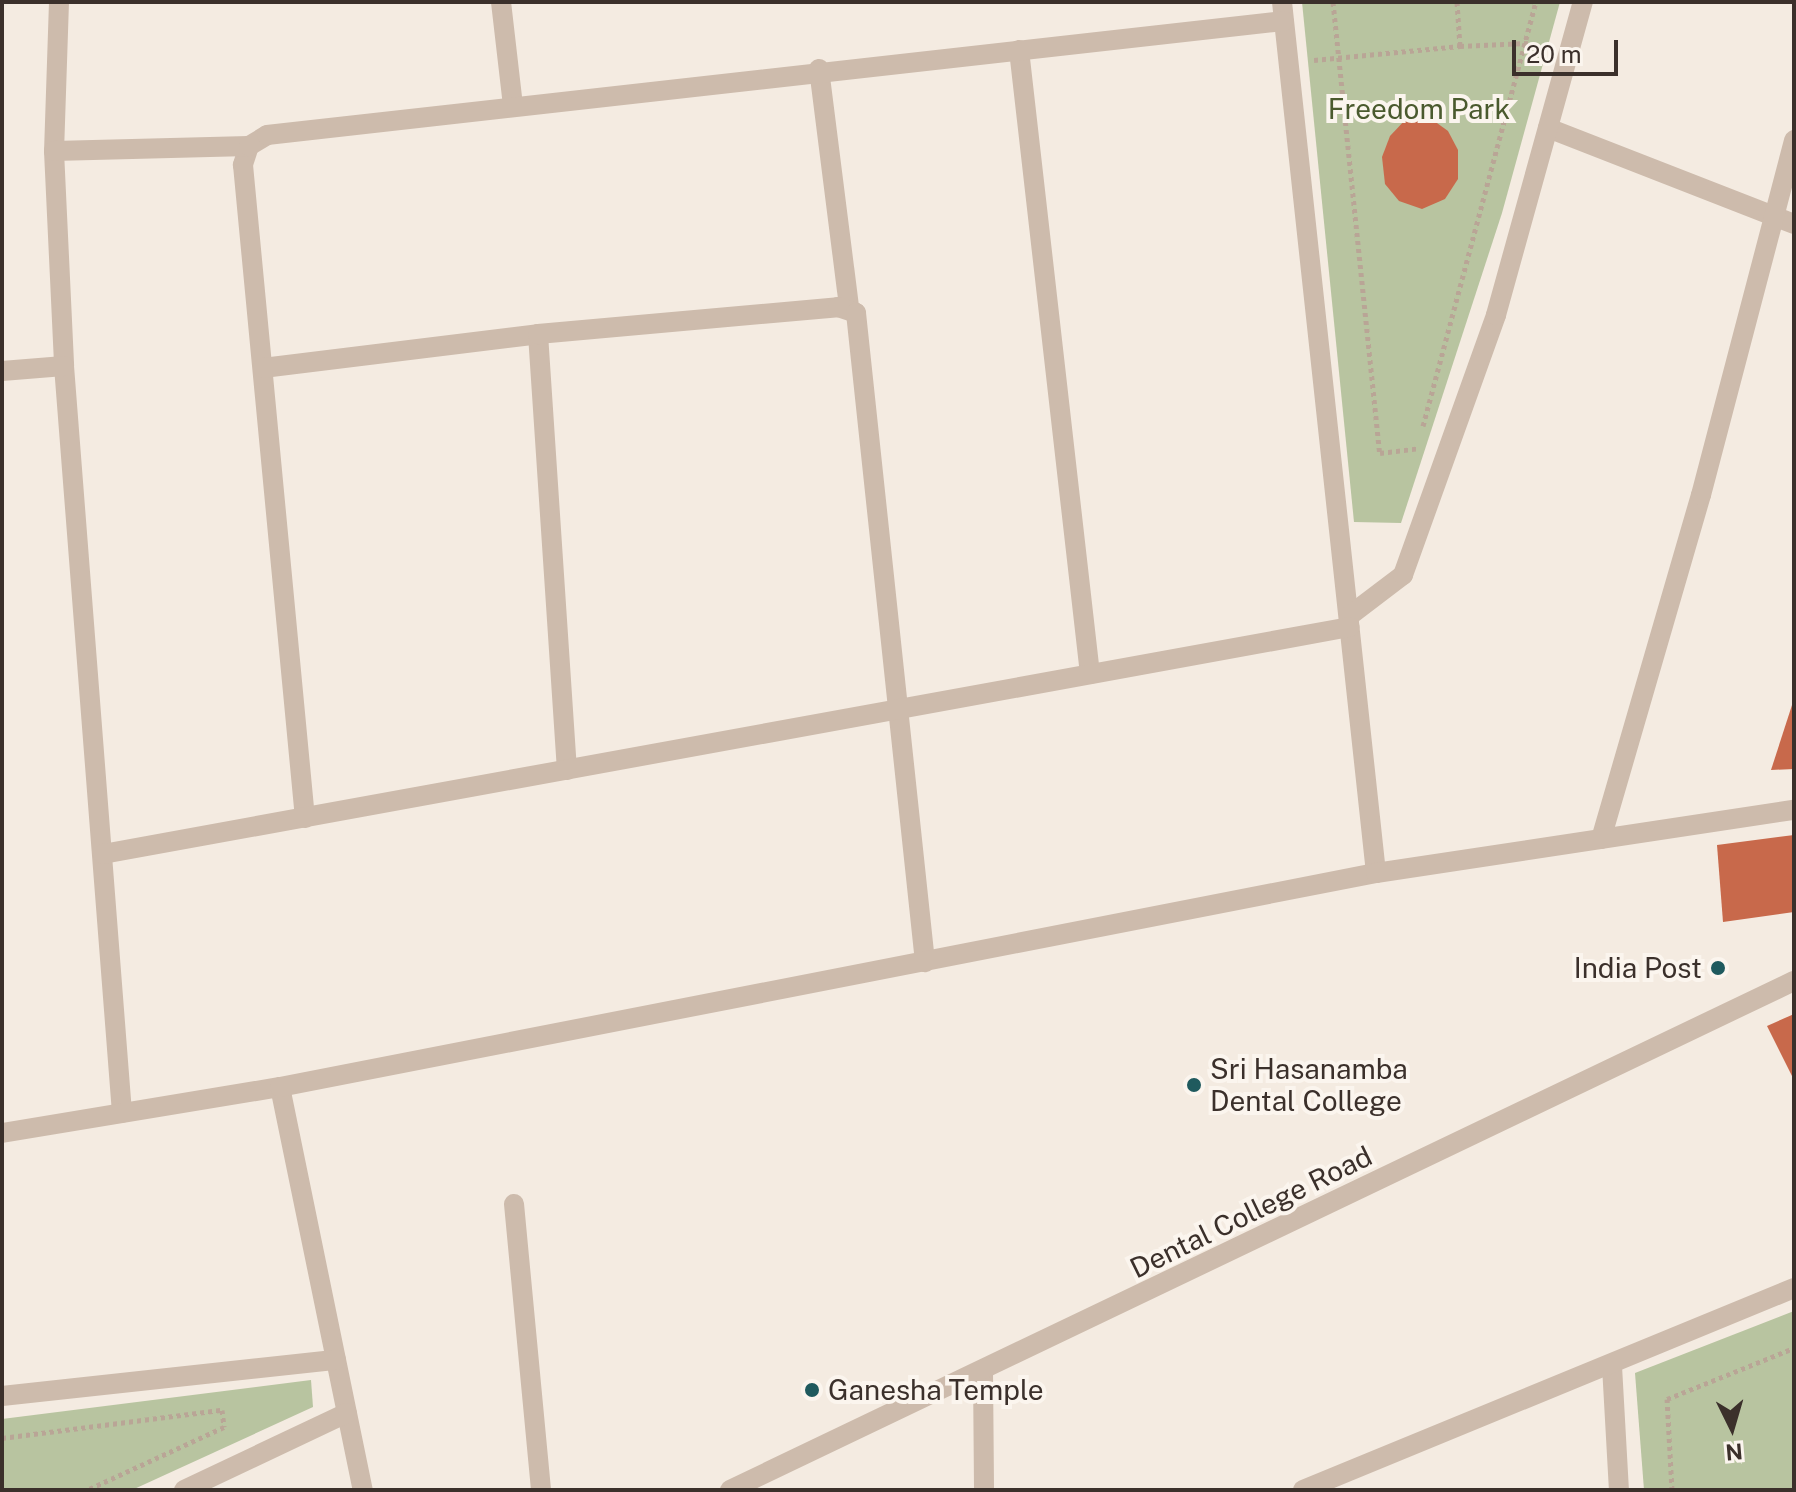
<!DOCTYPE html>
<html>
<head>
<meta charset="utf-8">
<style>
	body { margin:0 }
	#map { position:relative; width:1796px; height:1492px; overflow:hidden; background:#f4ebe1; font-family:"Public Sans",sans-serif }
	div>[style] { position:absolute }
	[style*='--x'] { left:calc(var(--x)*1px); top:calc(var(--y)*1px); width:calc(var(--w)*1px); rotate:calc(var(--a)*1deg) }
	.green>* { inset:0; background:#b8c4a0 }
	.building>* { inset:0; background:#c8694b }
	.path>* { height:5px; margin-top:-2.5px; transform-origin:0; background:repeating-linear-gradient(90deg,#b9a596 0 4px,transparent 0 8px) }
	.street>* { height:20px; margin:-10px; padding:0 10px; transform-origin:10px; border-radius:10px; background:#cdbbac }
	.dots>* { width:22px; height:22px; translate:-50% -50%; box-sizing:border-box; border:4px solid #fbf5ee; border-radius:50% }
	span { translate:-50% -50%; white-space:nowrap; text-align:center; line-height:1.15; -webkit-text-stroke:8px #fbf5ee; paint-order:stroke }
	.park-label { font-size:28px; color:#4a5a2e }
	.poi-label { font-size:28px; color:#3b302b }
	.right { translate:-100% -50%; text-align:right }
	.left { translate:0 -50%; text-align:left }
	.street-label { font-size:28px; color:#3b302b }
	.frame { position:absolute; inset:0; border:4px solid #3b302b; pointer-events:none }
	.north { position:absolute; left:1692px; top:1388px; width:80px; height:80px; -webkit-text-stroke:6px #fbf5ee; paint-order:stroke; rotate:175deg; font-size:22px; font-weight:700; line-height:32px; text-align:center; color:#3b302b }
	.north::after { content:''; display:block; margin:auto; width:28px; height:36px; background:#3b302b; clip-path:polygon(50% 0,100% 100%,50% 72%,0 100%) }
	.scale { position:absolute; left:1512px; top:40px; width:106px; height:36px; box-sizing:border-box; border:4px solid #3b302b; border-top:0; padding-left:10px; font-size:24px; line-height:28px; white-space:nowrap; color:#3b302b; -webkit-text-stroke:6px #fbf5ee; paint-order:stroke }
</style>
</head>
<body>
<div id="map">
	<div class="green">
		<div style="clip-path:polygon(1302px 2px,1560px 2px,1502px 213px,1401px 523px,1354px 522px)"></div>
		<div style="clip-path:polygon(1794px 1311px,1794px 1490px,1644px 1490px,1635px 1373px)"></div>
		<div style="clip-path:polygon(311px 1380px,313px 1407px,132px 1490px,2px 1490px,2px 1419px)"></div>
	</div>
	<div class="building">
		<div style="clip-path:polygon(1407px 118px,1430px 118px,1448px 131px,1458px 150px,1458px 179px,1445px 199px,1422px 209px,1399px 201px,1385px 184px,1382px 157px,1390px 136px)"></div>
		<div style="clip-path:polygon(1793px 702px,1794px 769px,1771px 770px)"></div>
		<div style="clip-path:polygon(1794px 835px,1794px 912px,1723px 922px,1717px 845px)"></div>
		<div style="clip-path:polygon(1794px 1014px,1794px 1080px,1767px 1026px)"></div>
	</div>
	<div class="path">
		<div style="--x:1333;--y:2;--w:453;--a:84.1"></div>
		<div style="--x:1380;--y:453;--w:38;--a:-7"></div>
		<div style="--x:1457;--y:2;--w:44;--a:86.1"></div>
		<div style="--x:1460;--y:46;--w:68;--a:-2.5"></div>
		<div style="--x:1314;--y:60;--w:147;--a:-5.5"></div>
		<div style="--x:1423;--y:426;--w:439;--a:-75.1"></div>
		<div style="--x:2;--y:1438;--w:222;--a:-7.3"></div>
		<div style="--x:222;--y:1410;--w:17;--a:83"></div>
		<div style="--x:224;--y:1427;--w:151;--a:155.3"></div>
		<div style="--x:1672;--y:1490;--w:91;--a:-93.1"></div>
		<div style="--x:1667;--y:1399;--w:137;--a:-21.9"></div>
	</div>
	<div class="street">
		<div style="--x:59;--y:2;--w:149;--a:91.9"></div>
		<div style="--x:54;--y:151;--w:215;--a:87.3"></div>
		<div style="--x:64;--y:366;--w:749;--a:85.56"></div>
		<div style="--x:501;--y:2;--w:104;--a:83.4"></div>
		<div style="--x:1282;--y:2;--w:876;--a:83.84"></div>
		<div style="--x:1019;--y:50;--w:628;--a:83.51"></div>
		<div style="--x:819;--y:69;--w:240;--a:82.8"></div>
		<div style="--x:1548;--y:128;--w:264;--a:21.3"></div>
		<div style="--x:249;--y:146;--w:20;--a:108"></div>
		<div style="--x:243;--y:165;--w:656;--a:84.58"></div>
		<div style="--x:54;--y:151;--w:195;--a:-1.5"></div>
		<div style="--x:249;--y:146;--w:21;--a:-31"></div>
		<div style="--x:267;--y:135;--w:1023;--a:-6.4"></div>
		<div style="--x:538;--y:334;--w:437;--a:86.2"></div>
		<div style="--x:263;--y:368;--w:277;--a:-7"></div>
		<div style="--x:538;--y:334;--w:301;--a:-5.1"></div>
		<div style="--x:838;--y:307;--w:19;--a:18"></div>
		<div style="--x:856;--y:313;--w:653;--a:83.93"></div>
		<div style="--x:2;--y:371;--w:62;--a:-4.6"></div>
		<div style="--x:1349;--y:616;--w:68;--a:-37.2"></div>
		<div style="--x:1403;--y:575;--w:276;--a:-70.3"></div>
		<div style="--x:1496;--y:315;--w:325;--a:-74.5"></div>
		<div style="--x:1601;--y:839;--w:358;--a:-73.8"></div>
		<div style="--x:1701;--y:495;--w:367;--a:-75.3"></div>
		<div style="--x:103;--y:854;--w:1267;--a:-10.32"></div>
		<div style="--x:280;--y:1087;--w:411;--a:78.4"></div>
		<div style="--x:2;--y:1133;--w:282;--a:-9.4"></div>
		<div style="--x:280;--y:1087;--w:1117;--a:-11.05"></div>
		<div style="--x:1376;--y:873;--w:423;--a:-8.6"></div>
		<div style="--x:514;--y:1204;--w:287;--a:84.6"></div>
		<div style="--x:1612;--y:1366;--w:124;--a:86.8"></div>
		<div style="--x:983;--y:1372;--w:118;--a:89.5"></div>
		<div style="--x:2;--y:1396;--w:336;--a:-6.2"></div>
		<div style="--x:184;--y:1490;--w:180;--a:-25.3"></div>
		<div style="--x:730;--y:1490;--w:1179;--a:-25.57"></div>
		<div style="--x:1303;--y:1490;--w:531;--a:-22.36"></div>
	</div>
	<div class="dots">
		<div style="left:1718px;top:968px;background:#1f5a5e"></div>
		<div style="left:1194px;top:1085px;background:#1f5a5e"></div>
		<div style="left:812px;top:1390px;background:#1f5a5e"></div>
	</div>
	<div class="park-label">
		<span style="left:1419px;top:109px">Freedom Park</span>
	</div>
	<div class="poi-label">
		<span class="right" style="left:1702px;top:968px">India Post</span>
		<span class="left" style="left:1210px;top:1085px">Sri Hasanamba<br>Dental College</span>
		<span class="left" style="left:828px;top:1390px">Ganesha Temple</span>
	</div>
	<div class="street-label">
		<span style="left:1251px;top:1212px;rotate:-26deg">Dental College Road</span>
	</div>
	<div class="frame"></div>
	<div class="north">N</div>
	<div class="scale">20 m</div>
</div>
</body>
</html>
